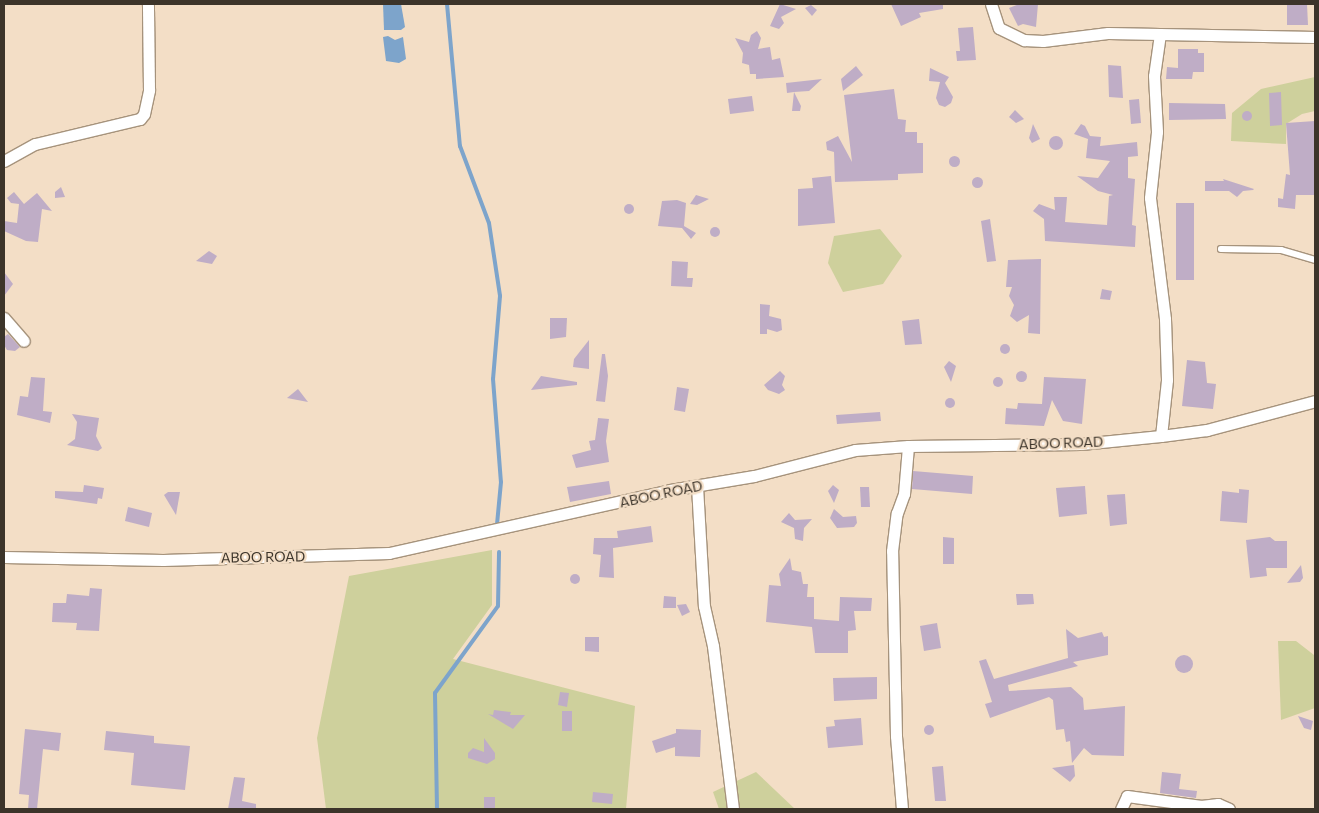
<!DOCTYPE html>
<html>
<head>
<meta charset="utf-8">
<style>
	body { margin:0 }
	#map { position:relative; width:1319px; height:813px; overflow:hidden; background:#f3dec6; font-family:Commissioner,sans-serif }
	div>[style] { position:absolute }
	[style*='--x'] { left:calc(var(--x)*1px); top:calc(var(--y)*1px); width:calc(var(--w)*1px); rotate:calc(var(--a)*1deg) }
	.green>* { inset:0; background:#ced09c }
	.water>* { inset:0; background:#7da4cb }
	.stream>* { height:4px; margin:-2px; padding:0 2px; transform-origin:2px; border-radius:2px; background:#7da4cb }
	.building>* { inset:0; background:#bfadc6 }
	.round { border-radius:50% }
	.roads { filter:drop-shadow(1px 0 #a6937c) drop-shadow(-1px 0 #a6937c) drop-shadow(0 1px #a6937c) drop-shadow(0 -1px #a6937c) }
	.lane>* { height:5.5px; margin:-2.75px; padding:0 2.75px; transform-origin:2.75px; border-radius:2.75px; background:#fff }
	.street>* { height:11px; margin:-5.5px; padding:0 5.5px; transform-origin:5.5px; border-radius:5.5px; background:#fff }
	span { translate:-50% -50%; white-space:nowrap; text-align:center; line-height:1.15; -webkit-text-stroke:4.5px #f3dec6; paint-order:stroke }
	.street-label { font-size:14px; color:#3c342a }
	.frame { position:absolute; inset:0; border:5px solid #3c342a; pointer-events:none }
</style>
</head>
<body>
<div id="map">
	<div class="green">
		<div style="clip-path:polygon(1315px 77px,1315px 111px,1302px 114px,1286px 124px,1286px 144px,1231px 141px,1232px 113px,1261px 89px)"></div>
		<div style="clip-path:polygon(880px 229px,902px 256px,883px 284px,843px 292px,828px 263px,834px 236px)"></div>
		<div style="clip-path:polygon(492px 550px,492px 605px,453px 659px,635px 706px,626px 809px,326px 809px,317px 738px,349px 576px)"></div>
		<div style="clip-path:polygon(1278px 641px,1296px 641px,1314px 655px,1315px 708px,1281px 720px)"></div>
		<div style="clip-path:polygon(756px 772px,795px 809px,719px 809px,713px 792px)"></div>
	</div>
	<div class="water">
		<div style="clip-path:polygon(383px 4px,401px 4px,405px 27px,401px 30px,384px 30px)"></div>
		<div style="clip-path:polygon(388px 36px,395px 40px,403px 37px,406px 59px,399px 63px,386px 61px,383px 37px)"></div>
	</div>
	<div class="stream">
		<div style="--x:447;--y:4;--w:143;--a:84.8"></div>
		<div style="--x:460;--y:146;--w:82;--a:69.4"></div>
		<div style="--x:489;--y:223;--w:74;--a:81.4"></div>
		<div style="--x:500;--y:296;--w:83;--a:94.8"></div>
		<div style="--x:493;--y:379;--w:103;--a:85.6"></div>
		<div style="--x:501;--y:482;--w:42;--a:95.4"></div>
		<div style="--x:437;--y:809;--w:116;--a:-91"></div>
		<div style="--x:435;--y:693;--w:107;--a:-54.1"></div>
		<div style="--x:498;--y:606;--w:54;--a:-88.9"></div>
	</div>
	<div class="building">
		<div style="clip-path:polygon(780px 4px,796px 9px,781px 17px,784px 23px,779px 29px,770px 26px)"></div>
		<div style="clip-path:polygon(891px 4px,943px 4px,943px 9px,919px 13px,921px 17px,901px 26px)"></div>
		<div style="clip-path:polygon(1019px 4px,1038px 4px,1036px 27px,1023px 24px,1018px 26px,1009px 8px)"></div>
		<div style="clip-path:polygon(1287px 4px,1307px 4px,1308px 25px,1287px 25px)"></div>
		<div style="clip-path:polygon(811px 5px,817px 10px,812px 16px,805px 8px)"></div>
		<div style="clip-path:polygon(973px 27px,976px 60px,957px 61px,956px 51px,960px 51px,958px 28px)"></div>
		<div style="clip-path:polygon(757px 31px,761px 38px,758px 49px,770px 47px,772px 60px,780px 58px,784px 77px,756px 79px,756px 74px,750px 74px,749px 65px,742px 63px,743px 53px,735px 38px,749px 42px,751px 35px)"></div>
		<div style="clip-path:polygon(1178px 49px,1198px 49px,1198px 53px,1204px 53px,1204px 72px,1193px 72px,1192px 79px,1166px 79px,1167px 67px,1178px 68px)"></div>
		<div style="clip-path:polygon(1108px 65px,1121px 66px,1123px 98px,1109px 97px)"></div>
		<div style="clip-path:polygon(856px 66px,863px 75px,843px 91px,841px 79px)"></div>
		<div style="clip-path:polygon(930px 68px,949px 77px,945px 83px,953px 97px,951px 103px,945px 107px,939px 105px,936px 98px,940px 82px,929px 81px)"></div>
		<div style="clip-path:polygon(822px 79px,809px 91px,794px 92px,801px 106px,800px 111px,792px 111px,794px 92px,787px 93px,786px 83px)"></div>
		<div style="clip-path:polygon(894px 89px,898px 119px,906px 120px,905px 132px,917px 132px,917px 143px,923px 143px,923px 173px,898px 174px,898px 180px,835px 182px,834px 152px,827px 150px,826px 142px,838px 136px,852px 162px,844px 95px)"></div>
		<div style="clip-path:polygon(1281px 92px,1282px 125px,1270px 126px,1269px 93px)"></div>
		<div style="clip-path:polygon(752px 96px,754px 111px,730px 114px,728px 99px)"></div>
		<div style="clip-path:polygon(1139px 99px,1141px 123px,1131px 124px,1129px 100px)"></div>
		<div style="clip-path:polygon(1169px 103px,1225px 104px,1226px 119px,1169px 120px)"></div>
		<div style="clip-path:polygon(1015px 110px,1024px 119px,1016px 123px,1009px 117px)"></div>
		<div class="round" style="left:1242px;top:111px;width:10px;height:10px"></div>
		<div style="clip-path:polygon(1315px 121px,1315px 195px,1296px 195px,1295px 209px,1278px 207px,1278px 198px,1283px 199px,1286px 174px,1290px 175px,1286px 123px)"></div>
		<div style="clip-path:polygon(1033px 124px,1040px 139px,1032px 143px,1029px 138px)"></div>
		<div style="clip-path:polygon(1081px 124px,1085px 126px,1090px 136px,1101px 137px,1100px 146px,1137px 142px,1138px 156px,1128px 157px,1128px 178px,1135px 179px,1132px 225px,1136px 226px,1135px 247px,1045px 241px,1044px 219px,1033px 211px,1039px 204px,1055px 210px,1054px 197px,1067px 197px,1065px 222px,1107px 225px,1109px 196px,1113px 195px,1098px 191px,1077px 176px,1098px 178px,1110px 161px,1086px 158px,1088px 139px,1074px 134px)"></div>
		<div class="round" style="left:1049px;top:136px;width:14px;height:14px"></div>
		<div class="round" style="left:948.5px;top:155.5px;width:11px;height:11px"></div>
		<div style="clip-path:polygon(831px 176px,835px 223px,798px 226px,798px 189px,813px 188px,812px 178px)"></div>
		<div class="round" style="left:971.5px;top:176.5px;width:11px;height:11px"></div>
		<div style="clip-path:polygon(1223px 179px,1254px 189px,1253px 190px,1243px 191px,1237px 197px,1229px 191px,1205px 191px,1205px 181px,1224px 181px)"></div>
		<div style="clip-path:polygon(61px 187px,65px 197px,55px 198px,55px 192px)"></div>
		<div style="clip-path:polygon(14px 192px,24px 204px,37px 193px,52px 211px,42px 209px,38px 242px,26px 241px,4px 231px,4px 221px,17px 223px,19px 204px,11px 203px,7px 198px)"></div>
		<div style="clip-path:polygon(696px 195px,709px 199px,697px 205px,690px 204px)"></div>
		<div style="clip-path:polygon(677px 200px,686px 203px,684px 226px,696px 233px,691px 239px,682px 228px,658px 226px,662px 201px)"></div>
		<div style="clip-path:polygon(1176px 203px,1194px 203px,1194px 280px,1176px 280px)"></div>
		<div class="round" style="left:624px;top:204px;width:10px;height:10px"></div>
		<div style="clip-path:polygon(990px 219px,996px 261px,987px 262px,981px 221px)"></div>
		<div class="round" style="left:710px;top:227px;width:10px;height:10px"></div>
		<div style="clip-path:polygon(209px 251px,217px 256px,212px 264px,196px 261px)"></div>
		<div style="clip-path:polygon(1041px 259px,1040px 334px,1028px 333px,1029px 315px,1017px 322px,1010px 316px,1014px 305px,1009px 296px,1012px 287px,1006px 287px,1008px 260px)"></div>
		<div style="clip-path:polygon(672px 261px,688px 262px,687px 278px,693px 278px,692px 287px,671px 286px)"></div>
		<div style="clip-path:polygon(4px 272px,13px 284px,4px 296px)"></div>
		<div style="clip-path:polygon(1102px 289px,1112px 291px,1110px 300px,1100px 299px)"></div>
		<div style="clip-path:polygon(760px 304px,770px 305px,769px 316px,781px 319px,782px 330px,777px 332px,767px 329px,767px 334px,760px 334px)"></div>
		<div style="clip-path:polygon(550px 318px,567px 318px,566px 337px,550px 339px)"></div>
		<div style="clip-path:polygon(919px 319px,922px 344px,905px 345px,902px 321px)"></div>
		<div style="clip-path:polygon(8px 334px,20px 347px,15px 351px,7px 350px,4px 345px,4px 337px)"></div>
		<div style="clip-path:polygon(589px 340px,589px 369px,573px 367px,574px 359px)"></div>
		<div class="round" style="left:1000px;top:344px;width:10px;height:10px"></div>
		<div style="clip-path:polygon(602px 354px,605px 354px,608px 376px,605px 402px,596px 401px)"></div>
		<div style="clip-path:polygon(1187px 360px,1205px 362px,1207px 383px,1216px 384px,1213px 409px,1182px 406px)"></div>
		<div style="clip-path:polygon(949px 361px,956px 366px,951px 382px,944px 367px)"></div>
		<div class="round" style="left:1015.5px;top:370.5px;width:11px;height:11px"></div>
		<div style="clip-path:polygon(780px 371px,785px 376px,782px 385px,785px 390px,779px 394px,768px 390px,764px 385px)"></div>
		<div style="clip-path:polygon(541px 376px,577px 382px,577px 385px,531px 390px)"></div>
		<div style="clip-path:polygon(31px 377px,45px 378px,43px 411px,52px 412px,50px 423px,17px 415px,20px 396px,28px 397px)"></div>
		<div style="clip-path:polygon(1044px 377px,1086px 379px,1082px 424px,1063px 421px,1052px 400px,1044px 426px,1005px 424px,1006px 408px,1017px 409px,1018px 403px,1042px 404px)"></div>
		<div class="round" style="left:993px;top:377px;width:10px;height:10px"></div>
		<div style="clip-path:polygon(677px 387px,689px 389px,685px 412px,674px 410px)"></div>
		<div style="clip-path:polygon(298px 389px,308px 402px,287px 398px)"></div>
		<div class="round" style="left:945px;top:398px;width:10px;height:10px"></div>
		<div style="clip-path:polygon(880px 412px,881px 421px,837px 424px,836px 415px)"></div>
		<div style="clip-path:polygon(72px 414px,99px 418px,96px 436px,102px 448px,98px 451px,67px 445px,75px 439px,77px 422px)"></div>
		<div style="clip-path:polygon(598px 418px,609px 419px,606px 441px,609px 462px,576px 468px,572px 455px,591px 450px,589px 441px,595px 440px)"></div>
		<div style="clip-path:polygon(913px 471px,973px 476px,972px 494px,912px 489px)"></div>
		<div style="clip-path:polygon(609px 481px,611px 494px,570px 502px,567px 487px)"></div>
		<div style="clip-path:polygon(84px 485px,104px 488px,102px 499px,98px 498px,97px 504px,55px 498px,55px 491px,83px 492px)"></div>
		<div style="clip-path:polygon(833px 485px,839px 490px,834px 503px,828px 491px)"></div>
		<div style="clip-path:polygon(1085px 486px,1087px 514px,1059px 517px,1056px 488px)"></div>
		<div style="clip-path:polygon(860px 487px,869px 487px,870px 507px,861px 507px)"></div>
		<div style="clip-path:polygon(1239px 489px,1249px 490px,1247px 523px,1220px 521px,1222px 491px,1239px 493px)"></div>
		<div style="clip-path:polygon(168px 492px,180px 492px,176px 515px,164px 495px)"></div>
		<div style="clip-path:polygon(1125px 494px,1127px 524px,1110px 526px,1107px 495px)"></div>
		<div style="clip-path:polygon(128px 507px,152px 513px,149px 527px,125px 521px)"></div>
		<div style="clip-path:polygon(834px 509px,843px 517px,856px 516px,857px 523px,854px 527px,837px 528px,830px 518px)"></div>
		<div style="clip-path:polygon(789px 513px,795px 520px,812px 519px,804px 528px,803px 541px,795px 539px,794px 528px,781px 522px)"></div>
		<div style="clip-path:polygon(651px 526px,653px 542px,613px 548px,614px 578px,599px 577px,601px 555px,593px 554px,594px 538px,618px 538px,617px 531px)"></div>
		<div style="clip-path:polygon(943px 537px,954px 538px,954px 564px,943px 564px)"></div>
		<div style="clip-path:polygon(1270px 537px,1275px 541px,1287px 541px,1287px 568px,1266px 568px,1267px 576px,1250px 578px,1246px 540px)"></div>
		<div style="clip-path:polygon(790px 558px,792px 570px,801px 572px,803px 584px,808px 584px,807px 597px,814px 597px,814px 619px,839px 621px,840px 597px,872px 598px,871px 611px,854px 611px,856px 630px,848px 631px,848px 653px,815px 653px,812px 627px,766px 622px,769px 585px,781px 586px,779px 574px)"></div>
		<div style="clip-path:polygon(1301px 565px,1303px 578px,1300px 582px,1287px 583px)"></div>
		<div class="round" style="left:570px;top:574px;width:10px;height:10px"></div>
		<div style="clip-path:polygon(90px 588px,102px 589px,99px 631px,76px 630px,77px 623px,52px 622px,53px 603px,66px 603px,67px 594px,89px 596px)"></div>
		<div style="clip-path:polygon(1016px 594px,1033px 594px,1034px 604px,1017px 605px)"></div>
		<div style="clip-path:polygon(664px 596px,676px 597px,676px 608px,663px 608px)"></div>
		<div style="clip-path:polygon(686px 604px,690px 612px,682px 616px,677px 605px)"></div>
		<div style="clip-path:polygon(937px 623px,941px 648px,924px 651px,920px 626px)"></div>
		<div style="clip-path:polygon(1066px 629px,1078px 638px,1102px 632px,1104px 637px,1108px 636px,1108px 655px,1073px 662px,1078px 666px,1008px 685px,1009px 691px,1071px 687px,1083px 698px,1084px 710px,1125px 706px,1124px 756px,1092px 755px,1084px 748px,1072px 763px,1070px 741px,1066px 742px,1064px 729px,1056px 730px,1053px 700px,1049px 697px,990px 718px,985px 704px,992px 702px,979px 661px,986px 659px,994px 679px,1068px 658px)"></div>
		<div style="clip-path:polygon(585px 637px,599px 637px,599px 652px,585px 651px)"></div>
		<div class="round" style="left:1175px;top:655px;width:18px;height:18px"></div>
		<div style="clip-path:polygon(877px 677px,877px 699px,834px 701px,833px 678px)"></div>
		<div style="clip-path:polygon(560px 692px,569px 693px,567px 707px,558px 705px)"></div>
		<div style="clip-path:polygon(494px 710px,511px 712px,510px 715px,525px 715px,513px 729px,488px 714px,493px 715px)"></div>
		<div style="clip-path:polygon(562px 711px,572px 711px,572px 731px,562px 731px)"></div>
		<div style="clip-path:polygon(1298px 716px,1313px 721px,1311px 730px,1304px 728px)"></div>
		<div style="clip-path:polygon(861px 718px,863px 745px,828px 748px,826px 727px,835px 726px,834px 720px)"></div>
		<div class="round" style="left:924px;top:725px;width:10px;height:10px"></div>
		<div style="clip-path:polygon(25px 729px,61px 733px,59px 751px,43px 749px,37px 809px,28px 809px,29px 795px,19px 794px)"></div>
		<div style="clip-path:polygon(676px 729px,701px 730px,700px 757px,675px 756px,675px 747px,656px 753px,652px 741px,676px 733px)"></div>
		<div style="clip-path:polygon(106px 731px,154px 736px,154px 743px,190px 746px,185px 790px,131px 785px,134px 753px,104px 750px)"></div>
		<div style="clip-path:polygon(484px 738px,495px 753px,495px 759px,487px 764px,468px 758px,468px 753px,473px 748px,484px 752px)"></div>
		<div style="clip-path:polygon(1074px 765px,1075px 776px,1070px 782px,1052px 768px)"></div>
		<div style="clip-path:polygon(943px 766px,946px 801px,935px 801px,932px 767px)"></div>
		<div style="clip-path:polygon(1162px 772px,1181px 774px,1179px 789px,1197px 791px,1196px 798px,1160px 793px)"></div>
		<div style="clip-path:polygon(234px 777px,245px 778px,242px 801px,256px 804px,256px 809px,228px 809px)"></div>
		<div style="clip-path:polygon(593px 792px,613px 794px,612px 804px,592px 802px)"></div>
		<div style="clip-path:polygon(484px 797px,495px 797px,495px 809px,484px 809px)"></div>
	</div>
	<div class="roads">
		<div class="lane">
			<div style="--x:1221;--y:249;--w:60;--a:1"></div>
			<div style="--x:1281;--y:250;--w:35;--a:16"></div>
		</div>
		<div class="street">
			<div style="--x:991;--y:4;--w:25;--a:72"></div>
			<div style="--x:999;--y:28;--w:28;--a:26"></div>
			<div style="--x:1024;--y:40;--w:19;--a:3"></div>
			<div style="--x:1043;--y:41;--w:65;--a:-7"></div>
			<div style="--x:1108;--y:33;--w:207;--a:1.1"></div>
			<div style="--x:1160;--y:34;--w:42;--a:98.1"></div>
			<div style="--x:1154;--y:76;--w:56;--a:86.9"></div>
			<div style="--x:1157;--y:132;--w:66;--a:96.1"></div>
			<div style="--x:1150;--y:198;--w:122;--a:82.9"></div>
			<div style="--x:1165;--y:319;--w:61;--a:88.1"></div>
			<div style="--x:1167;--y:380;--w:56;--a:96.1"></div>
			<div style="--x:4;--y:161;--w:35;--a:-29"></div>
			<div style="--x:35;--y:144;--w:108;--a:-13.4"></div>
			<div style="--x:140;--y:119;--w:6;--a:-51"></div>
			<div style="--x:144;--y:114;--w:25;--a:-78"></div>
			<div style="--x:149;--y:90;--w:86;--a:-90.7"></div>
			<div style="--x:4;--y:318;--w:30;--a:49"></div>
			<div style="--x:697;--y:486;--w:120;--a:86.7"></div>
			<div style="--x:704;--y:606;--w:41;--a:77.3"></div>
			<div style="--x:713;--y:646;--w:164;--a:83"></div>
			<div style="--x:4;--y:557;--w:159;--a:1.1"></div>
			<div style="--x:163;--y:560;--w:226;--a:-1.8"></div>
			<div style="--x:389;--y:553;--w:288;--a:-12.6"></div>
			<div style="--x:670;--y:490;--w:85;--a:-9.5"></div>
			<div style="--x:754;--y:476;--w:104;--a:-14.4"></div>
			<div style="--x:855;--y:450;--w:53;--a:-4.3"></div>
			<div style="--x:908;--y:446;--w:173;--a:-0.7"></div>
			<div style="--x:1081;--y:444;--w:80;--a:-5.7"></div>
			<div style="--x:1161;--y:436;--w:46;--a:-7.4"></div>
			<div style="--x:1207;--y:430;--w:112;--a:-15"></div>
			<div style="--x:902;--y:809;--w:73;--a:-94.7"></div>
			<div style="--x:896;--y:736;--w:185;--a:-91.2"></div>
			<div style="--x:892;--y:551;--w:38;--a:-83"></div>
			<div style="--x:897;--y:513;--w:20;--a:-70"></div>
			<div style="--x:904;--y:494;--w:48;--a:-85.2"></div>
			<div style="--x:1121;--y:809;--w:14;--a:-65"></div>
			<div style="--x:1127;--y:796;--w:75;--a:7.7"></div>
			<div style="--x:1201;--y:806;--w:17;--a:-7"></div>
			<div style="--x:1218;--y:804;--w:12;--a:24"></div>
		</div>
	</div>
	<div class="street-label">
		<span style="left:1061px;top:443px;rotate:-2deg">ABOO ROAD</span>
		<span style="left:661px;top:494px;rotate:-12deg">ABOO ROAD</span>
		<span style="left:263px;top:557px;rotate:-1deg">ABOO ROAD</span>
	</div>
	<div class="frame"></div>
</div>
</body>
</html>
